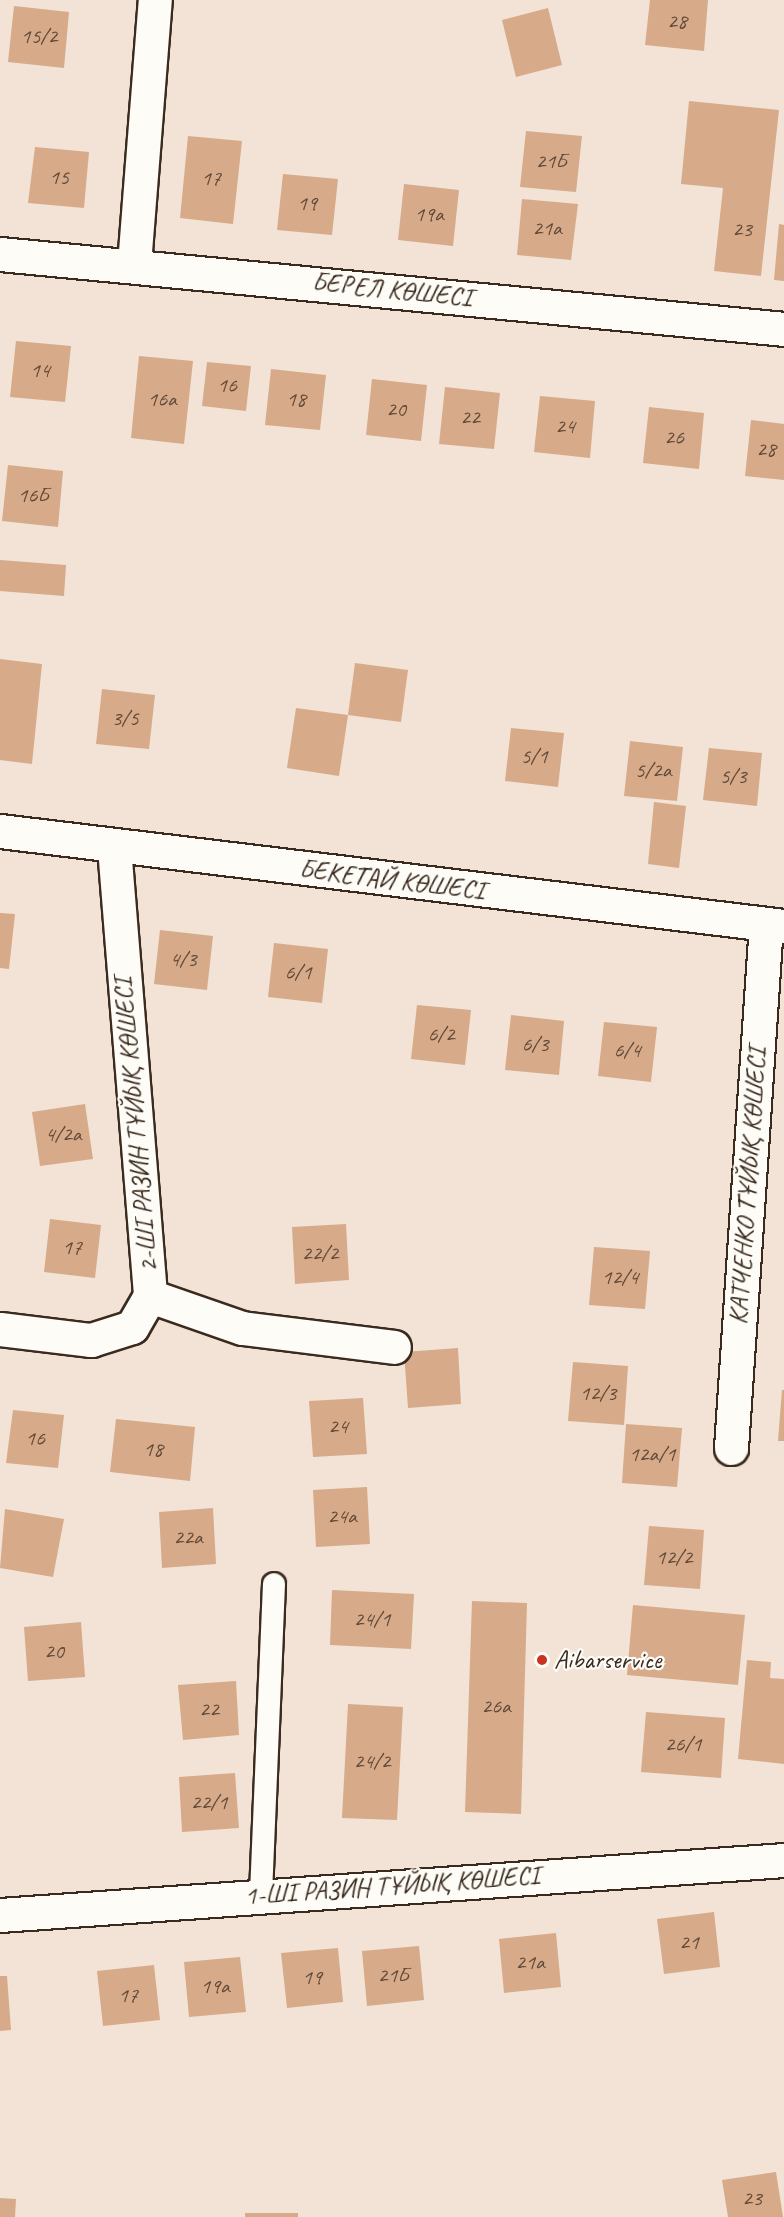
<!DOCTYPE html>
<html>
<head>
<meta charset="utf-8">
<style>
	body { margin:0 }
	#map { position:relative; width:784px; height:2217px; overflow:hidden; background:#f2e3d6; font-family:Caveat,sans-serif }
	div>[style] { position:absolute }
	[style*='--x'] { left:calc(var(--x)*1px); top:calc(var(--y)*1px); width:calc(var(--w)*1px); rotate:calc(var(--a)*1deg) }
	.building>* { inset:0; background:#d7aa89 }
	.roads { filter:drop-shadow(2px 0 #3b2a1e) drop-shadow(-2px 0 #3b2a1e) drop-shadow(0 2px #3b2a1e) drop-shadow(0 -2px #3b2a1e) }
	.lane>* { height:22px; margin:-11px; padding:0 11px; transform-origin:11px; border-radius:11px; background:#fdfcf7 }
	.street>* { height:33px; margin:-16.5px; padding:0 16.5px; transform-origin:16.5px; border-radius:16.5px; background:#fdfcf7 }
	.secondary>* { height:33px; margin:-16.5px; padding:0 16.5px; transform-origin:16.5px; border-radius:16.5px; background:#fdfcf7 }
	.dots>* { width:16px; height:16px; translate:-50% -50%; box-sizing:border-box; border:3px solid #fdfcf7; border-radius:50% }
	span { translate:-50% -50%; white-space:nowrap; text-align:center; line-height:1.15; -webkit-text-stroke:4.5px #fdfcf7; paint-order:stroke }
	.number-label { font-size:22px; color:#624a39 }
	.number-label span { -webkit-text-stroke-width:0 }
	.street-label { font-size:26px; color:#3b2a1e }
	.poi-label { font-size:26px; color:#3b2a1e }
	.left { translate:0 -50%; text-align:left }
</style>
</head>
<body>
<div id="map">
	<div class="building">
		<div style="clip-path:polygon(650px 0,708px 0,704px 51px,645px 45px)"></div>
		<div style="clip-path:polygon(14px 6px,69px 12px,64px 68px,8px 62px)"></div>
		<div style="clip-path:polygon(548px 8px,562px 65px,516px 77px,502px 20px)"></div>
		<div style="clip-path:polygon(689px 101px,779px 110px,761px 276px,714px 271px,723px 188px,681px 184px)"></div>
		<div style="clip-path:polygon(526px 131px,582px 136px,576px 192px,520px 187px)"></div>
		<div style="clip-path:polygon(188px 136px,242px 141px,233px 224px,180px 218px)"></div>
		<div style="clip-path:polygon(35px 147px,89px 152px,84px 208px,28px 203px)"></div>
		<div style="clip-path:polygon(283px 174px,338px 179px,332px 235px,277px 230px)"></div>
		<div style="clip-path:polygon(404px 184px,459px 190px,453px 246px,398px 240px)"></div>
		<div style="clip-path:polygon(522px 199px,578px 204px,571px 260px,517px 255px)"></div>
		<div style="clip-path:polygon(779px 224px,784px 225px,784px 281px,774px 280px)"></div>
		<div style="clip-path:polygon(16px 341px,71px 346px,65px 402px,10px 397px)"></div>
		<div style="clip-path:polygon(139px 356px,193px 361px,184px 444px,131px 438px)"></div>
		<div style="clip-path:polygon(207px 362px,251px 366px,246px 411px,202px 406px)"></div>
		<div style="clip-path:polygon(271px 369px,326px 375px,320px 430px,265px 425px)"></div>
		<div style="clip-path:polygon(372px 379px,427px 385px,421px 441px,366px 435px)"></div>
		<div style="clip-path:polygon(445px 387px,500px 393px,494px 449px,439px 444px)"></div>
		<div style="clip-path:polygon(540px 396px,595px 401px,590px 458px,534px 452px)"></div>
		<div style="clip-path:polygon(649px 407px,704px 413px,699px 469px,643px 463px)"></div>
		<div style="clip-path:polygon(751px 420px,784px 424px,784px 480px,745px 476px)"></div>
		<div style="clip-path:polygon(8px 465px,63px 471px,58px 527px,2px 521px)"></div>
		<div style="clip-path:polygon(0 560px,66px 565px,64px 596px,0 591px)"></div>
		<div style="clip-path:polygon(0 659px,42px 664px,32px 764px,0 760px)"></div>
		<div style="clip-path:polygon(355px 663px,408px 670px,401px 722px,348px 715px)"></div>
		<div style="clip-path:polygon(102px 689px,155px 695px,149px 749px,96px 744px)"></div>
		<div style="clip-path:polygon(296px 708px,348px 715px,339px 776px,287px 768px)"></div>
		<div style="clip-path:polygon(511px 728px,564px 733px,558px 787px,505px 781px)"></div>
		<div style="clip-path:polygon(630px 741px,683px 747px,677px 801px,624px 796px)"></div>
		<div style="clip-path:polygon(709px 748px,762px 753px,757px 806px,703px 800px)"></div>
		<div style="clip-path:polygon(654px 802px,686px 806px,679px 868px,648px 864px)"></div>
		<div style="clip-path:polygon(0 913px,15px 914px,9px 969px,0 968px)"></div>
		<div style="clip-path:polygon(160px 930px,213px 936px,207px 990px,154px 984px)"></div>
		<div style="clip-path:polygon(274px 943px,328px 949px,322px 1003px,268px 997px)"></div>
		<div style="clip-path:polygon(417px 1005px,471px 1010px,465px 1065px,411px 1059px)"></div>
		<div style="clip-path:polygon(511px 1015px,564px 1021px,559px 1075px,505px 1070px)"></div>
		<div style="clip-path:polygon(604px 1022px,657px 1027px,651px 1082px,598px 1076px)"></div>
		<div style="clip-path:polygon(85px 1104px,93px 1159px,40px 1166px,32px 1112px)"></div>
		<div style="clip-path:polygon(50px 1219px,101px 1225px,95px 1278px,44px 1272px)"></div>
		<div style="clip-path:polygon(346px 1224px,349px 1280px,295px 1284px,292px 1227px)"></div>
		<div style="clip-path:polygon(594px 1247px,650px 1251px,645px 1309px,589px 1305px)"></div>
		<div style="clip-path:polygon(458px 1348px,461px 1404px,408px 1408px,404px 1352px)"></div>
		<div style="clip-path:polygon(573px 1362px,628px 1366px,624px 1425px,568px 1421px)"></div>
		<div style="clip-path:polygon(782px 1390px,784px 1390px,784px 1441px,778px 1441px)"></div>
		<div style="clip-path:polygon(363px 1398px,367px 1454px,313px 1457px,309px 1401px)"></div>
		<div style="clip-path:polygon(13px 1410px,64px 1415px,58px 1468px,6px 1463px)"></div>
		<div style="clip-path:polygon(116px 1419px,195px 1427px,190px 1481px,110px 1472px)"></div>
		<div style="clip-path:polygon(626px 1424px,682px 1428px,677px 1487px,622px 1483px)"></div>
		<div style="clip-path:polygon(367px 1487px,370px 1544px,316px 1547px,313px 1490px)"></div>
		<div style="clip-path:polygon(213px 1508px,216px 1564px,162px 1568px,159px 1512px)"></div>
		<div style="clip-path:polygon(5px 1509px,64px 1519px,53px 1577px,0 1568px)"></div>
		<div style="clip-path:polygon(649px 1526px,704px 1530px,700px 1589px,644px 1585px)"></div>
		<div style="clip-path:polygon(332px 1590px,414px 1594px,411px 1649px,330px 1645px)"></div>
		<div style="clip-path:polygon(472px 1601px,527px 1603px,521px 1814px,465px 1812px)"></div>
		<div style="clip-path:polygon(633px 1605px,745px 1615px,738px 1685px,627px 1675px)"></div>
		<div style="clip-path:polygon(81px 1622px,85px 1677px,28px 1681px,24px 1627px)"></div>
		<div style="clip-path:polygon(747px 1660px,771px 1662px,770px 1678px,784px 1679px,784px 1764px,738px 1759px)"></div>
		<div style="clip-path:polygon(236px 1681px,239px 1735px,183px 1740px,178px 1685px)"></div>
		<div style="clip-path:polygon(348px 1704px,403px 1707px,397px 1820px,342px 1818px)"></div>
		<div style="clip-path:polygon(646px 1712px,725px 1718px,721px 1778px,641px 1772px)"></div>
		<div style="clip-path:polygon(235px 1773px,239px 1828px,182px 1832px,179px 1777px)"></div>
		<div style="clip-path:polygon(714px 1912px,720px 1967px,664px 1974px,657px 1919px)"></div>
		<div style="clip-path:polygon(556px 1933px,561px 1987px,504px 1993px,499px 1939px)"></div>
		<div style="clip-path:polygon(419px 1946px,424px 2000px,367px 2006px,362px 1951px)"></div>
		<div style="clip-path:polygon(338px 1948px,343px 2002px,287px 2008px,281px 1953px)"></div>
		<div style="clip-path:polygon(240px 1957px,246px 2012px,189px 2017px,184px 1962px)"></div>
		<div style="clip-path:polygon(154px 1965px,160px 2020px,103px 2026px,97px 1971px)"></div>
		<div style="clip-path:polygon(0 1976px,7px 1976px,11px 2030px,0 2031px)"></div>
		<div style="clip-path:polygon(776px 2172px,783px 2217px,728px 2217px,722px 2180px)"></div>
		<div style="clip-path:polygon(0 2198px,16px 2199px,15px 2217px,0 2217px)"></div>
		<div style="clip-path:polygon(245px 2213px,298px 2213px,298px 2217px,245px 2217px)"></div>
	</div>
	<div class="roads">
		<div class="lane">
			<div style="--x:261;--y:1894;--w:310;--a:-87.6"></div>
		</div>
		<div class="street">
			<div style="--x:0;--y:254;--w:788;--a:5.46"></div>
			<div style="--x:134;--y:264;--w:265;--a:-85.5"></div>
			<div style="--x:114;--y:847;--w:450;--a:85.4"></div>
			<div style="--x:150;--y:1296;--w:97;--a:19.2"></div>
			<div style="--x:242;--y:1328;--w:153;--a:7.1"></div>
			<div style="--x:0;--y:1329;--w:92;--a:6.9"></div>
			<div style="--x:91;--y:1340;--w:43;--a:-17.6"></div>
			<div style="--x:132;--y:1327;--w:36;--a:-60"></div>
			<div style="--x:731;--y:1448;--w:525;--a:-86.18"></div>
			<div style="--x:0;--y:1915;--w:786;--a:-4.01"></div>
		</div>
		<div class="secondary">
			<div style="--x:0;--y:831;--w:790;--a:6.91"></div>
		</div>
	</div>
	<div class="dots">
		<div style="left:542px;top:1660px;background:#c8321e"></div>
	</div>
	<div class="number-label">
		<span style="left:677px;top:22px">28</span>
		<span style="left:39px;top:37px">15/2</span>
		<span style="left:551px;top:162px">21Б</span>
		<span style="left:59px;top:178px">15</span>
		<span style="left:211px;top:179px">17</span>
		<span style="left:307px;top:204px">19</span>
		<span style="left:429px;top:215px">19а</span>
		<span style="left:547px;top:229px">21а</span>
		<span style="left:742px;top:230px">23</span>
		<span style="left:40px;top:371px">14</span>
		<span style="left:227px;top:386px">16</span>
		<span style="left:162px;top:400px">16а</span>
		<span style="left:296px;top:400px">18</span>
		<span style="left:396px;top:410px">20</span>
		<span style="left:470px;top:418px">22</span>
		<span style="left:565px;top:427px">24</span>
		<span style="left:674px;top:438px">26</span>
		<span style="left:766px;top:450px">28</span>
		<span style="left:33px;top:496px">16Б</span>
		<span style="left:125px;top:719px">3/5</span>
		<span style="left:534px;top:757px">5/1</span>
		<span style="left:653px;top:771px">5/2а</span>
		<span style="left:733px;top:777px">5/3</span>
		<span style="left:183px;top:960px">4/3</span>
		<span style="left:298px;top:973px">6/1</span>
		<span style="left:441px;top:1035px">6/2</span>
		<span style="left:535px;top:1045px">6/3</span>
		<span style="left:627px;top:1051px">6/4</span>
		<span style="left:63px;top:1135px">4/2а</span>
		<span style="left:72px;top:1248px">17</span>
		<span style="left:320px;top:1254px">22/2</span>
		<span style="left:620px;top:1278px">12/4</span>
		<span style="left:598px;top:1394px">12/3</span>
		<span style="left:338px;top:1427px">24</span>
		<span style="left:35px;top:1439px">16</span>
		<span style="left:153px;top:1450px">18</span>
		<span style="left:652px;top:1455px">12а/1</span>
		<span style="left:342px;top:1517px">24а</span>
		<span style="left:188px;top:1538px">22а</span>
		<span style="left:674px;top:1558px">12/2</span>
		<span style="left:372px;top:1620px">24/1</span>
		<span style="left:54px;top:1652px">20</span>
		<span style="left:496px;top:1707px">26а</span>
		<span style="left:209px;top:1710px">22</span>
		<span style="left:683px;top:1745px">26/1</span>
		<span style="left:372px;top:1762px">24/2</span>
		<span style="left:209px;top:1803px">22/1</span>
		<span style="left:689px;top:1943px">21</span>
		<span style="left:530px;top:1963px">21а</span>
		<span style="left:393px;top:1976px">21Б</span>
		<span style="left:312px;top:1978px">19</span>
		<span style="left:215px;top:1987px">19а</span>
		<span style="left:128px;top:1996px">17</span>
		<span style="left:752px;top:2199px">23</span>
	</div>
	<div class="street-label">
		<span style="left:392px;top:290px;rotate:6deg">БЕРЕЛ КӨШЕСІ</span>
		<span style="left:392px;top:880px;rotate:7deg">БЕКЕТАЙ КӨШЕСІ</span>
		<span style="left:136px;top:1125px;rotate:-95deg">2-ШІ РАЗИН ТҰЙЫҚ КӨШЕСІ</span>
		<span style="left:748px;top:1186px;rotate:-86deg">КАТЧЕНКО ТҰЙЫҚ КӨШЕСІ</span>
		<span style="left:392px;top:1886px;rotate:-4deg">1-ШІ РАЗИН ТҰЙЫҚ КӨШЕСІ</span>
	</div>
	<div class="poi-label">
		<span class="left" style="left:554px;top:1660px">Aibarservice</span>
	</div>
</div>
</body>
</html>
